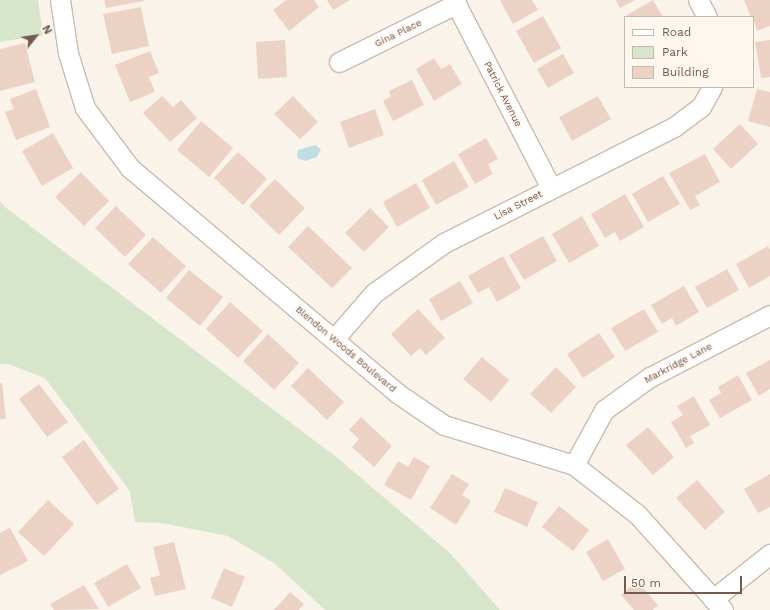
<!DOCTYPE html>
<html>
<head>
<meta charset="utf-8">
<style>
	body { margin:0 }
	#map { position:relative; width:770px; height:610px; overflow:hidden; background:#faf3ea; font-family:"Work Sans",sans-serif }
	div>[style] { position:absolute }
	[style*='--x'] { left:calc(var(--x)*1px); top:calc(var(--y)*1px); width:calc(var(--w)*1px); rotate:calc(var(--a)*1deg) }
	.green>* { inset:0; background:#d7e6ca }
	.water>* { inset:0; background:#c0dee2 }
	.building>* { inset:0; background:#ecd2c5 }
	.roads { filter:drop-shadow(1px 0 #cbbbb1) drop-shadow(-1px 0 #cbbbb1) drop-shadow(0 1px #cbbbb1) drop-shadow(0 -1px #cbbbb1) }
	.minor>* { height:19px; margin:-9.5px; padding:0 9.5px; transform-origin:9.5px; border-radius:9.5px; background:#fff }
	span { translate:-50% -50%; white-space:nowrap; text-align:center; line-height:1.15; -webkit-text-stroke:3.5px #fdf7f0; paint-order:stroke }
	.street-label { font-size:10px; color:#725a50 }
	.legend { position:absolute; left:624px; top:16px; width:130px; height:72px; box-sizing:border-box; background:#fdf7f0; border:1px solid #c5b8b0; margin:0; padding:5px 7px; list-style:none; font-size:12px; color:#725a50 }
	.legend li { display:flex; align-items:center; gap:8px; height:20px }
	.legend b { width:20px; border:1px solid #c5b8b0 }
	.north { position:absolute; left:16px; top:16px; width:40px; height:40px; -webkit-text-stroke:3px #fdf7f0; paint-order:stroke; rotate:60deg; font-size:11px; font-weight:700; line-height:16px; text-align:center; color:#725a50 }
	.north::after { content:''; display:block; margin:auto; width:14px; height:18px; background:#725a50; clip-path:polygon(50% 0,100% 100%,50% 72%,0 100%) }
	.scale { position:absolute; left:624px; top:576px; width:118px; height:18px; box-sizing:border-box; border:2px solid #725a50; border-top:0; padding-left:5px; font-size:12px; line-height:14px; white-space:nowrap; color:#725a50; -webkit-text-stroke:3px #fdf7f0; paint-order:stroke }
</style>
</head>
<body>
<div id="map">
	<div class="green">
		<div style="clip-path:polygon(0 0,38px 0,43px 35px,0 42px)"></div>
		<div style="clip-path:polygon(0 201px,5px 207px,335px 456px,451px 554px,500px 610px,325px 610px,274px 563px,228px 536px,162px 523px,135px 522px,130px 491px,45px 378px,8px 364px,0 364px)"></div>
	</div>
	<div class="water">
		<div style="clip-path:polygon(315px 145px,321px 149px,317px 157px,305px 161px,297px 158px,298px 150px)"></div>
	</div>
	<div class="building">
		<div style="clip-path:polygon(104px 0,144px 0,144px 1px,106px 8px)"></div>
		<div style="clip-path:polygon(286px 0,314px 0,319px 7px,289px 31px,273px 10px)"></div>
		<div style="clip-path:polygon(327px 0,350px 0,333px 10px)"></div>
		<div style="clip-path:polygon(500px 0,532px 0,538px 10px,513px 24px)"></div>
		<div style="clip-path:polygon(616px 0,635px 0,620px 8px)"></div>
		<div style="clip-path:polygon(653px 0,663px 17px,628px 17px,627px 15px)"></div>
		<div style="clip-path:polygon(744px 0,770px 0,770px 26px,757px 31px,753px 17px,751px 17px)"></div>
		<div style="clip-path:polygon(141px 7px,149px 46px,112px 54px,103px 14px)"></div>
		<div style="clip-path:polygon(543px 16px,561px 48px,534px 63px,516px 31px)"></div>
		<div style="clip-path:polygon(285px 40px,287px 77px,258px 79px,256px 42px)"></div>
		<div style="clip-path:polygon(770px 40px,770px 77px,761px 78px,755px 42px)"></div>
		<div style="clip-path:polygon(25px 43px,35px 82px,0 91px,0 49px)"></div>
		<div style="clip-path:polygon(150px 51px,159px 73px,149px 77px,155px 92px,130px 102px,115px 65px)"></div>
		<div style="clip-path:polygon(563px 54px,574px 73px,548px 88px,537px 69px)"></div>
		<div style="clip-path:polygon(434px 58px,441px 69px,450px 64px,462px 84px,434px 101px,416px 69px)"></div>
		<div style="clip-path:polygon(412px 80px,424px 105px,393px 121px,383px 101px,391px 96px,389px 91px)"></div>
		<div style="clip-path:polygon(36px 89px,50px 127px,16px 140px,5px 112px,14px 109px,10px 99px)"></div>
		<div style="clip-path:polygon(757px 89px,770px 92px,770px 127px,748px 121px)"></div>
		<div style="clip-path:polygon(162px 96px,173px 107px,181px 100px,197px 118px,170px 142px,143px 113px)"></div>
		<div style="clip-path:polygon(293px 96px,318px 122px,300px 139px,274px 114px)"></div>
		<div style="clip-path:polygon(598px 96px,611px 119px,572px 141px,559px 117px)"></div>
		<div style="clip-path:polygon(375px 109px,384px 135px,349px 148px,340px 122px)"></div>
		<div style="clip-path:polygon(201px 121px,233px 148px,209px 177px,177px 150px)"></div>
		<div style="clip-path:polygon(740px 124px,758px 144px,731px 169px,713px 149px)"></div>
		<div style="clip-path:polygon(53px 133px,73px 168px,42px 186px,22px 151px)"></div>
		<div style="clip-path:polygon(486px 138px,498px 159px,488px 164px,493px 174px,475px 184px,458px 154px)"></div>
		<div style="clip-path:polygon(238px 152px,267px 179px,243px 205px,214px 178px)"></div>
		<div style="clip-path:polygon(705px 154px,720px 182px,695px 196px,700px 205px,690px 210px,669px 173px)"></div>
		<div style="clip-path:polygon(454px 161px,469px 187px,436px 205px,422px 180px)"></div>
		<div style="clip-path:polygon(81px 172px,109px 201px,84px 226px,55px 197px)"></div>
		<div style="clip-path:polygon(663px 176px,680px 204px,648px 222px,632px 194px)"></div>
		<div style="clip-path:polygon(275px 179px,305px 208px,279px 235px,249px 206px)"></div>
		<div style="clip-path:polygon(416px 183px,430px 208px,397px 227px,383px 202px)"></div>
		<div style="clip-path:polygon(625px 194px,644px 227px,620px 241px,615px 232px,605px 238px,591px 214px)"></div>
		<div style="clip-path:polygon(116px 206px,146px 235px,125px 257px,95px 228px)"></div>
		<div style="clip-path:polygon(370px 208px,389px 227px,364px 252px,345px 233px)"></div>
		<div style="clip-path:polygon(582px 216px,599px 246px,569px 263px,552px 234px)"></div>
		<div style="clip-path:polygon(308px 226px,352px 268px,332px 288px,288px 247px)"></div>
		<div style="clip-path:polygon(543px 236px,557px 261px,524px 280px,509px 255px)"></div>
		<div style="clip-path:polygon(153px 237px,186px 266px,161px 293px,128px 264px)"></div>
		<div style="clip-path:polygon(768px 246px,770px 250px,770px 276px,749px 288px,736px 264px)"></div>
		<div style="clip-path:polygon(503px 256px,521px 288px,497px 302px,489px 287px,478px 293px,468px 276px)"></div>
		<div style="clip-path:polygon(727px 269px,739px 290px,707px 308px,695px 287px)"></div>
		<div style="clip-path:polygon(189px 270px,223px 297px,200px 326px,166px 298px)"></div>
		<div style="clip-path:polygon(460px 281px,473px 303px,441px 321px,429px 299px)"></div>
		<div style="clip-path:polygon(684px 286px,699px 312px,676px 326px,672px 318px,662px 324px,651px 305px)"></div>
		<div style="clip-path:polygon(230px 302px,263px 331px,238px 358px,206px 329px)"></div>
		<div style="clip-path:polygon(418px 309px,445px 338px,426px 355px,420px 348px,411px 356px,391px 334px)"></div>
		<div style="clip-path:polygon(644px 309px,658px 332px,625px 351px,611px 328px)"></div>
		<div style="clip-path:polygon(599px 333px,615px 357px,583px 378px,567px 354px)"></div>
		<div style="clip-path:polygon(268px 334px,299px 363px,274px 390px,243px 361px)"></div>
		<div style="clip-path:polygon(482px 357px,509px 380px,491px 402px,463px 379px)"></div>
		<div style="clip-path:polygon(770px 360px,770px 389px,759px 396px,746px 373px)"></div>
		<div style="clip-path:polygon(556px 367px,576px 387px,551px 413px,530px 394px)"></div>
		<div style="clip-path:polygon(308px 368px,344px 402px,327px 420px,291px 386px)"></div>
		<div style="clip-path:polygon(738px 375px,752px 400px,720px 418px,709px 400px,721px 393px,718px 387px)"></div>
		<div style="clip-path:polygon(0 383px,2px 383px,6px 419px,0 419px)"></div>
		<div style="clip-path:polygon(39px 384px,68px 422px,47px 437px,19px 399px)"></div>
		<div style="clip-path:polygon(694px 396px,710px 425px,690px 436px,694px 443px,686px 448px,671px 422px,683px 415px,677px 406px)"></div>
		<div style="clip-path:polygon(361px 417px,392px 446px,374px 467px,352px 447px,359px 439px,349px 430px)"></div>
		<div style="clip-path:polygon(648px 427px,674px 457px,653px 475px,626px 445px)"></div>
		<div style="clip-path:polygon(84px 440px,119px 489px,97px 505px,62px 457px)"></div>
		<div style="clip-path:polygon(414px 457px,430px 466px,411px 500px,384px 485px,398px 461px,408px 467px)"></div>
		<div style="clip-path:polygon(452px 474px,469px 484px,462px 495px,471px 501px,456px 525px,430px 508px)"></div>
		<div style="clip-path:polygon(770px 474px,770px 507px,758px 513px,744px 489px)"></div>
		<div style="clip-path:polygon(697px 480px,725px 512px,705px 530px,676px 498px)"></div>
		<div style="clip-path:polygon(505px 488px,538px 502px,527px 527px,494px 512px)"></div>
		<div style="clip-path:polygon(48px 500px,74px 524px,44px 556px,18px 532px)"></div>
		<div style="clip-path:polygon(559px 506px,589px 530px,573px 551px,542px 527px)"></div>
		<div style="clip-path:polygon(10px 528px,28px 561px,0 575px,0 533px)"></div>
		<div style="clip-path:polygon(608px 539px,625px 569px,603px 581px,586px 552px)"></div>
		<div style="clip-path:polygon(174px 542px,186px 589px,155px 596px,150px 578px,160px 575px,153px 547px)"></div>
		<div style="clip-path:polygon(127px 564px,141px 588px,108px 607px,94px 583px)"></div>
		<div style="clip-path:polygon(224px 568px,245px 577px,232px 607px,211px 598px)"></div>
		<div style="clip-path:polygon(637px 581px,658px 605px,653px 610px,634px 610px,621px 595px)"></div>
		<div style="clip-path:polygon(84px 585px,99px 609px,54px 610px,50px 604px)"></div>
		<div style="clip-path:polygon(290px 592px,304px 604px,299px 610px,274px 610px)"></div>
	</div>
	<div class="roads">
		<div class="minor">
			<div style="--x:60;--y:0;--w:54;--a:81.4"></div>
			<div style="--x:68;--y:53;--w:58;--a:72.8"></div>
			<div style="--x:85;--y:108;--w:75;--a:53.1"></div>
			<div style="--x:130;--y:168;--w:349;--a:40.1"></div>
			<div style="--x:397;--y:393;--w:57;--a:34.2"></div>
			<div style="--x:444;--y:425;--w:136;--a:17.1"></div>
			<div style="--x:574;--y:465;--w:80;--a:37.9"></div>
			<div style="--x:637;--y:514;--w:129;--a:48.1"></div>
			<div style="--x:454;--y:0;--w:212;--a:62.7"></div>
			<div style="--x:698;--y:0;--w:19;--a:62"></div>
			<div style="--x:339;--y:62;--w:131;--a:-26.4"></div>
			<div style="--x:334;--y:339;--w:61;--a:-49"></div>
			<div style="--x:374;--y:293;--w:86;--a:-35.5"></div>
			<div style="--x:444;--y:243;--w:258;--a:-26.8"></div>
			<div style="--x:674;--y:127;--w:34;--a:-37"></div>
			<div style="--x:701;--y:107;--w:23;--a:-61"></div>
			<div style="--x:574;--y:465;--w:63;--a:-61.4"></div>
			<div style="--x:604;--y:410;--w:57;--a:-35.7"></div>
			<div style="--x:650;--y:377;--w:135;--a:-27.3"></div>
			<div style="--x:713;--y:599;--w:73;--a:-38.3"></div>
		</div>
	</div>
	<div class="street-label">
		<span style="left:398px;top:33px;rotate:-26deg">Gina Place</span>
		<span style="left:503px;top:94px;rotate:63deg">Patrick Avenue</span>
		<span style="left:518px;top:205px;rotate:-27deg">Lisa Street</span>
		<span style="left:346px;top:349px;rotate:40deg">Blendon Woods Boulevard</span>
		<span style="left:678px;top:363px;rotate:-28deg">Markridge Lane</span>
	</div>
	<ul class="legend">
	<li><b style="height:5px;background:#fff"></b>Road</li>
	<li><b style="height:11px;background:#d7e6ca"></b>Park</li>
	<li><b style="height:11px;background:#ecd2c5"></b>Building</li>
	</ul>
	<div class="north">N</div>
	<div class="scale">50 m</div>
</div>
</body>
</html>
